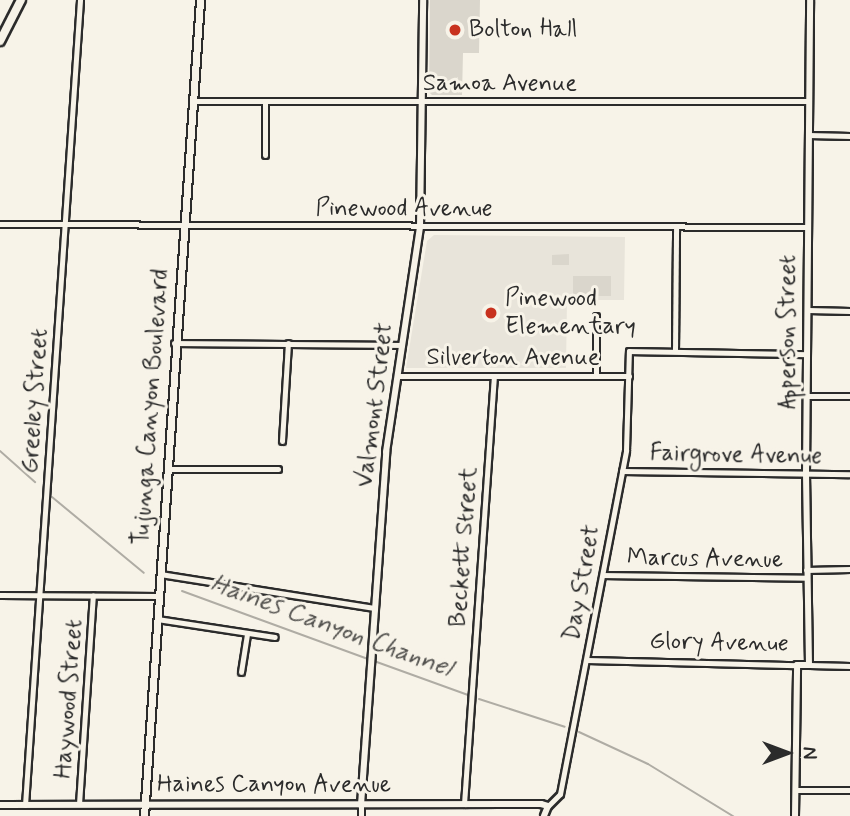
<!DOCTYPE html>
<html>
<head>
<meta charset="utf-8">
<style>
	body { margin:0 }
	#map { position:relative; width:850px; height:816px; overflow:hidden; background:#f7f3e8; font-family:Mynerve,sans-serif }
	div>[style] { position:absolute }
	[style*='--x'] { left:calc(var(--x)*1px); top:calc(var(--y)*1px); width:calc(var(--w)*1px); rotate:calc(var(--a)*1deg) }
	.built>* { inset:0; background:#e8e4da }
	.green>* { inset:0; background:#dad6cc }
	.stream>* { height:2px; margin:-1px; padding:0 1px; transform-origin:1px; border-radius:1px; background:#afaca4 }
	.roads { filter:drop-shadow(2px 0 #2b2b2b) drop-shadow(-2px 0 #2b2b2b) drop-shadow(0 2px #2b2b2b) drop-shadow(0 -2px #2b2b2b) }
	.minor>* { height:5px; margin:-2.5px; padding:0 2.5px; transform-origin:2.5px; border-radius:2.5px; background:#f7f3e8 }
	.tertiary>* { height:6px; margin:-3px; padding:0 3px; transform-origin:3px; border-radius:3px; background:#f7f3e8 }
	.secondary>* { height:7px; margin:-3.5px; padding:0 3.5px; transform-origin:3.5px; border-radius:3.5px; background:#f7f3e8 }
	.primary>* { height:8px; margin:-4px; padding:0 4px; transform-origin:4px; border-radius:4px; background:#f7f3e8 }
	.dots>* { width:19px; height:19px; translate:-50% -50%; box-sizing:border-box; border:4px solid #f7f3e8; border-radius:50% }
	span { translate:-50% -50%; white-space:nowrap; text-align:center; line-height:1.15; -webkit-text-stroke:6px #f7f3e8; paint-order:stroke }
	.poi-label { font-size:24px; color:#2b2b2b }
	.left { translate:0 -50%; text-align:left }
	.street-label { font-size:24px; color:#2b2b2b }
	.water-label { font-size:26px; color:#53524f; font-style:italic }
	.north { position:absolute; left:752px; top:718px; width:70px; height:70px; -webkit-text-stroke:5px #f7f3e8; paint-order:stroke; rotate:90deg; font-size:19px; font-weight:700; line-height:28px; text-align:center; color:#2b2b2b }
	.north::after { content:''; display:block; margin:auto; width:24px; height:32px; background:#2b2b2b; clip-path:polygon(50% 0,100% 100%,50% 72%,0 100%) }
</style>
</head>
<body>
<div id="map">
	<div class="built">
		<div style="clip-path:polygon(434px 235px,625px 237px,624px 300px,567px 300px,566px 368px,406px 368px,427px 241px)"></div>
	</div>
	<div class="green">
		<div style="clip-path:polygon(430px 0,480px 0,479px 53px,463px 53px,462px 95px,432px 95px,429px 92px)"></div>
		<div style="clip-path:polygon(569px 254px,569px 265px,552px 265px,552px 255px)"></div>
		<div style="clip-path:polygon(573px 276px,611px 276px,611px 296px,573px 296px)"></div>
	</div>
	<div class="stream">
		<div style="--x:0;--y:451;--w:47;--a:41.5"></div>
		<div style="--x:52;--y:497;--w:119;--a:39.6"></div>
		<div style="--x:182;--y:591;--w:198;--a:20.1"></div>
		<div style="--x:374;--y:661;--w:100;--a:19.9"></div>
		<div style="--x:479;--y:699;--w:90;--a:18"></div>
		<div style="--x:579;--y:732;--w:76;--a:24.9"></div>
		<div style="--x:648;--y:764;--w:100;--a:31.5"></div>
	</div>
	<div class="roads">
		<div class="minor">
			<div style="--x:192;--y:101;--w:616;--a:0"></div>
			<div style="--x:808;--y:135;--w:42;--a:1.4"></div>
			<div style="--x:265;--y:155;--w:54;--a:-90"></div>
			<div style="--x:0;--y:224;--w:807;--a:0.21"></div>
			<div style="--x:808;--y:310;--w:42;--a:1.4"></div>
			<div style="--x:174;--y:343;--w:228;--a:0.5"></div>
			<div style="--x:675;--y:351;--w:125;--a:-89.5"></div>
			<div style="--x:397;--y:376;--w:232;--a:0"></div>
			<div style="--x:596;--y:376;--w:60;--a:-90"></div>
			<div style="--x:807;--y:396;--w:43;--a:0"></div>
			<div style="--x:282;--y:441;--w:98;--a:-86.5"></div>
			<div style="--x:167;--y:469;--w:111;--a:0"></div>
			<div style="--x:622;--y:471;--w:228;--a:0.8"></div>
			<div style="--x:806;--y:570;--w:44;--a:-1.3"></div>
			<div style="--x:160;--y:574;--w:217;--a:9"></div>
			<div style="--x:603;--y:575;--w:203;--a:0.8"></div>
			<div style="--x:0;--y:595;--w:158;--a:0.4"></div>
			<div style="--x:157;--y:619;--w:119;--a:8.7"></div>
			<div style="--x:587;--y:660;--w:210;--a:1.4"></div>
			<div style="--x:809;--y:665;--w:41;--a:1.4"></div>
			<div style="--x:241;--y:672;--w:38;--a:-81"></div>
			<div style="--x:795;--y:790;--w:55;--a:0"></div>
			<div style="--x:79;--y:804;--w:209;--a:-86.2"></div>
			<div style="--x:464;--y:804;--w:429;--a:-86"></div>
			<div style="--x:25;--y:805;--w:807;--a:-86.09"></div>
			<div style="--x:548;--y:806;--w:17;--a:-45"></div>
			<div style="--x:560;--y:794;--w:350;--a:-79.1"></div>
			<div style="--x:626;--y:450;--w:99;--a:-88.3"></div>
			<div style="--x:629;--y:351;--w:178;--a:1"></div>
			<div style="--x:361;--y:816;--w:11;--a:-90"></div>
		</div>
		<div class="tertiary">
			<div style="--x:0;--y:805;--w:541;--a:-0.11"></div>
			<div style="--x:541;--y:804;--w:7;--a:16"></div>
			<div style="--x:548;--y:806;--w:11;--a:112"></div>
			<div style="--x:361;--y:805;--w:354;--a:-85.9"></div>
			<div style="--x:386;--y:452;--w:228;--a:-81.4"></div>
			<div style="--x:420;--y:227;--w:227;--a:-89.2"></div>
			<div style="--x:795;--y:816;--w:151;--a:-89.2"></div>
			<div style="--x:797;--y:665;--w:12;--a:0"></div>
			<div style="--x:809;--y:665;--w:192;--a:-90.9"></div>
			<div style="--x:806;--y:473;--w:473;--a:-89.5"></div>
		</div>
		<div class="secondary">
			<div style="--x:144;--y:816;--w:818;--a:-86.07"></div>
		</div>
		<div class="primary">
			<div style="--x:0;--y:41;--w:46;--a:-62.9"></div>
		</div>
	</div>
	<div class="dots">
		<div style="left:455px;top:30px;background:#c8321e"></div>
		<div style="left:491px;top:313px;background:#c8321e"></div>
	</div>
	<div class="poi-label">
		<span class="left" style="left:469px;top:30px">Bolton Hall</span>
		<span class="left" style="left:505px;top:313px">Pinewood<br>Elementary</span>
	</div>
	<div class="street-label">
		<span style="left:500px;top:84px">Samoa Avenue</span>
		<span style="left:404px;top:209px">Pinewood Avenue</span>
		<span style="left:788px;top:332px;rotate:-90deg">Apperson Street</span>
		<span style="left:513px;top:358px">Silverton Avenue</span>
		<span style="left:35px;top:401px;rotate:-86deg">Greeley Street</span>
		<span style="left:375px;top:405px;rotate:-83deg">Valmont Street</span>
		<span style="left:151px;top:407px;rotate:-86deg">Tujunga Canyon Boulevard</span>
		<span style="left:736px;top:455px;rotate:1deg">Fairgrove Avenue</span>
		<span style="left:464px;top:547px;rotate:-86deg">Beckett Street</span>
		<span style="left:705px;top:559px;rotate:1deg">Marcus Avenue</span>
		<span style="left:582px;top:583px;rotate:-80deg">Day Street</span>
		<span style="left:719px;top:643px;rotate:1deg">Glory Avenue</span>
		<span style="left:69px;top:699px;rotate:-86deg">Haywood Street</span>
		<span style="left:274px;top:785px">Haines Canyon Avenue</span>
	</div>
	<div class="water-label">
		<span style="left:331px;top:627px;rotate:20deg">Haines Canyon Channel</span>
	</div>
	<div class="north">N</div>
</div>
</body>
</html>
